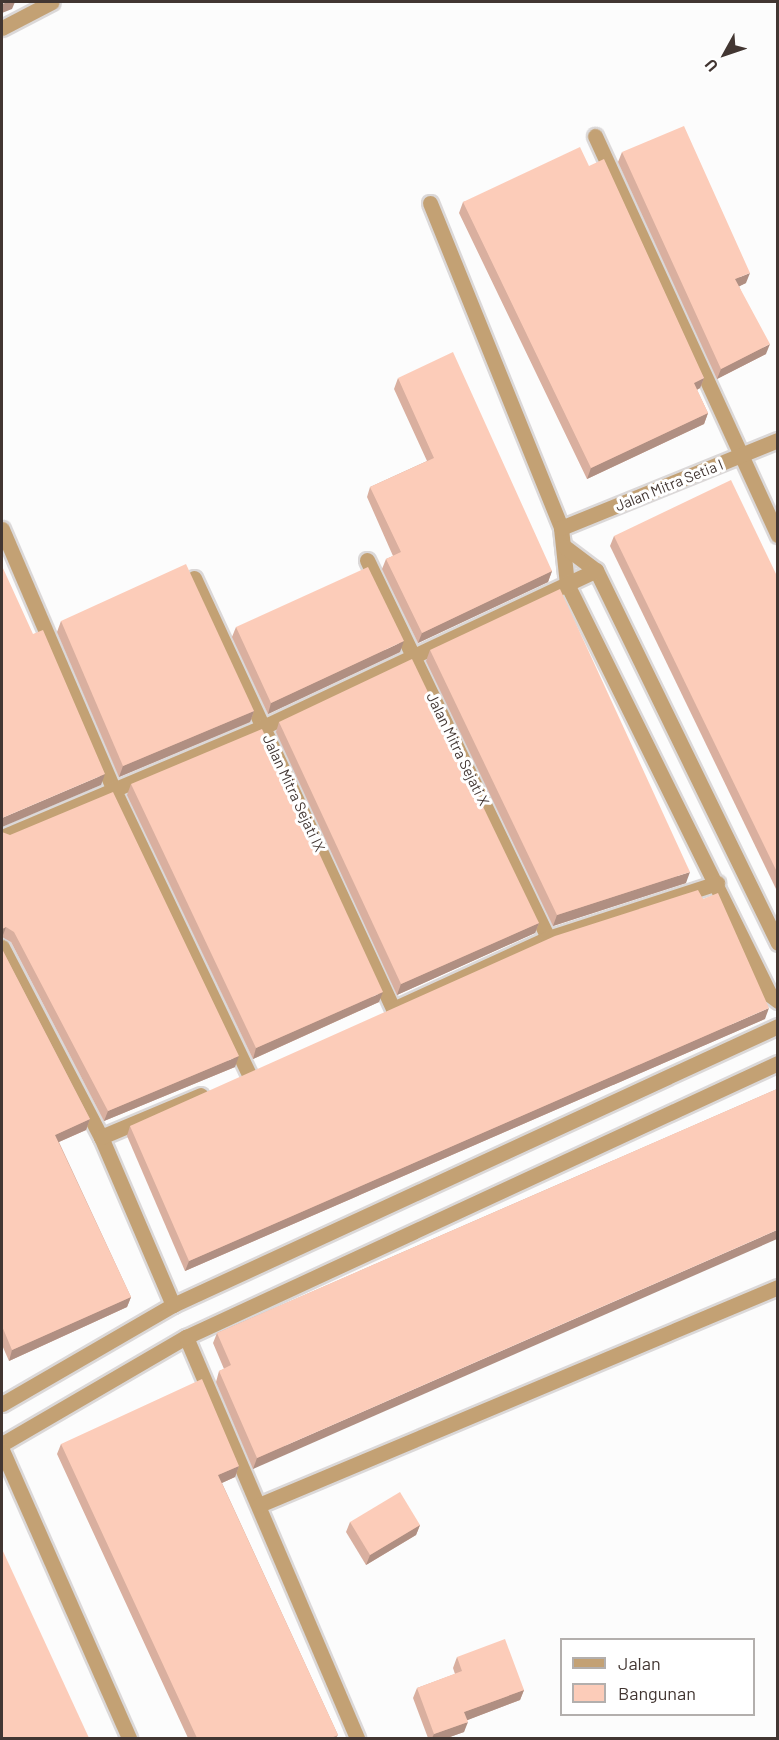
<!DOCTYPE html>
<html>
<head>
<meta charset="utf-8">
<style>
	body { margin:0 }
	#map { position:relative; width:779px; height:1740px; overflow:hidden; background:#fcfcfc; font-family:Barlow,sans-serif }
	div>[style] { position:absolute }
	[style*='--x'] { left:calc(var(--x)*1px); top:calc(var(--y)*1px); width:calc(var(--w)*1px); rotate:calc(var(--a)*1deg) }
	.roads { filter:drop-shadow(2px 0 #dbd8d8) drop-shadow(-2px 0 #dbd8d8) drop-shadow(0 2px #dbd8d8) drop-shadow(0 -2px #dbd8d8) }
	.minor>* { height:15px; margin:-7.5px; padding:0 7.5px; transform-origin:7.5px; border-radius:7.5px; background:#c3a174 }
	.wall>* { inset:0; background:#d9af9f }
	.shaded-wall>* { inset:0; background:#b08f82 }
	.building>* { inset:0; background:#fcccb9 }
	span { translate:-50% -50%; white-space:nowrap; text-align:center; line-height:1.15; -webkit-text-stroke:6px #fff; paint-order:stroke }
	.street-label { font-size:15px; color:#423632 }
	.frame { position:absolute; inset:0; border:3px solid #423632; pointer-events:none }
	.legend { position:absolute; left:560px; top:1638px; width:195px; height:78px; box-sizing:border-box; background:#fff; border:2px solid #b3afad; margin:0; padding:8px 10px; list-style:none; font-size:18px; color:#423632 }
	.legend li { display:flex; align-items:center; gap:12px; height:30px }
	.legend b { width:30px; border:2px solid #b3afad }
	.north { position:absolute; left:695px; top:24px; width:60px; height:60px; -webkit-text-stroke:4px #fff; paint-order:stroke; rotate:230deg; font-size:16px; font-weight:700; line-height:24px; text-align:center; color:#423632 }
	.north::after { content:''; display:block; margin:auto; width:21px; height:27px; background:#423632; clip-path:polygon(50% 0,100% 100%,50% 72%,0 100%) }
</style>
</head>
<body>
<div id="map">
	<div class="roads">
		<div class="minor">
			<div style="--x:2;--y:28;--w:56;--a:-27.5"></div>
			<div style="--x:595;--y:136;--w:439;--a:65.4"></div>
			<div style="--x:430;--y:203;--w:350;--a:68"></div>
			<div style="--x:561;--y:528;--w:56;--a:83.9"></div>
			<div style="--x:567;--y:584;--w:458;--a:63.7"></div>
			<div style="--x:770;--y:995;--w:10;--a:37"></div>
			<div style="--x:561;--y:528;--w:234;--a:-22.1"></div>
			<div style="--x:2;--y:529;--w:284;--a:66.8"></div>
			<div style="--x:114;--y:790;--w:314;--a:64.6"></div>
			<div style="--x:565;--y:547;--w:39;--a:37"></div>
			<div style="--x:596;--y:570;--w:415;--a:64"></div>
			<div style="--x:367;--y:560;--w:419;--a:64.4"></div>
			<div style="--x:194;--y:578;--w:475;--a:65.2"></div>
			<div style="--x:2;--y:837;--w:283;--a:-22.9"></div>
			<div style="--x:263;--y:727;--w:368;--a:-25.2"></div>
			<div style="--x:2;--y:947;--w:214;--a:62.5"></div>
			<div style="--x:101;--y:1137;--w:183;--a:66.8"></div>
			<div style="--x:393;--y:1009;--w:170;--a:-24.6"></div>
			<div style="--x:548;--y:938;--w:178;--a:-18"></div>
			<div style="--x:101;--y:1137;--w:108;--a:-22.8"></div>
			<div style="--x:186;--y:1337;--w:436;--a:66.9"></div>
			<div style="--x:2;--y:1404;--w:198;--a:-30.1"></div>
			<div style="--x:173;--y:1305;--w:666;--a:-24.76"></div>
			<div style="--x:2;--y:1444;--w:213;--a:-30.2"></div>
			<div style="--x:186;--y:1337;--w:652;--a:-24.84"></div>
			<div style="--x:2;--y:1450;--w:315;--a:66.2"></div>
			<div style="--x:259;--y:1505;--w:563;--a:-22.78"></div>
		</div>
	</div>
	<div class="wall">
		<div style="clip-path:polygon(622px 152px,746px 283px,739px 286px,766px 354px,717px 379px,618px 162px)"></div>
		<div style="clip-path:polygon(589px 166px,704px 378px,700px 388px,697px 390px,708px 413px,704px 424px,587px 479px,459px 213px,463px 202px)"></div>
		<div style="clip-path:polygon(398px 378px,552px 571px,548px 582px,418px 643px,382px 569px,386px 559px,393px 556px,367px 497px,370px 487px,427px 461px,394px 389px)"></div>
		<div style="clip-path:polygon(614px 536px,777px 576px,777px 891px,610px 546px)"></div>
		<div style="clip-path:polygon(61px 621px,254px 711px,250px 722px,119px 777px,57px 632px)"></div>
		<div style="clip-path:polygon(236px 627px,400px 652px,268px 714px,232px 637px)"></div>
		<div style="clip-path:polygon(430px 650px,686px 883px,553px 926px,426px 661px)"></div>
		<div style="clip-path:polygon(279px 722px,539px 923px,535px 933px,397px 995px,276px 732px)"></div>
		<div style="clip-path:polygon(131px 784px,379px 1002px,253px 1059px,127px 795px)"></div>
		<div style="clip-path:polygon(2px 832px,235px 1067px,104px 1121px,11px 942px,2px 937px)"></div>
		<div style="clip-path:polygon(2px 949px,90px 1119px,86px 1130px,59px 1142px,131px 1297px,127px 1307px,9px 1361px,2px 1345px)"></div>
		<div style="clip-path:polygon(765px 1019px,185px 1271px,127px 1136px,130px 1126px)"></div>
		<div style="clip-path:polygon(777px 1089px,253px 1469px,216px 1382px,219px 1371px,224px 1369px,213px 1343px,217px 1333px)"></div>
		<div style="clip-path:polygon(61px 1444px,239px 1466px,235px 1477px,222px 1483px,338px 1735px,336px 1738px,188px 1738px,57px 1454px)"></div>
		<div style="clip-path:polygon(350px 1522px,420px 1525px,416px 1535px,366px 1565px,346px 1532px)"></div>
		<div style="clip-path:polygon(457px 1657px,524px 1690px,520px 1700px,467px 1720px,464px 1732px,447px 1738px,428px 1738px,413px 1698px,417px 1688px,455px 1674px,453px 1668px)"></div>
	</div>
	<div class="shaded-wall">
		<div style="clip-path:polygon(8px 2px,15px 2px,12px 9px,2px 13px,2px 4px)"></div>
		<div style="clip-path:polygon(750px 273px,746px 283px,732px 290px,735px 279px)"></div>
		<div style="clip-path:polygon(770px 344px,766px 354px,717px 379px,721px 369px)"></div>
		<div style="clip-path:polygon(704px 378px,700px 388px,690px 393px,694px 383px)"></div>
		<div style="clip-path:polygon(708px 413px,704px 424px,587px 479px,591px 468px)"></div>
		<div style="clip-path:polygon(552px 571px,548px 582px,418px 643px,422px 633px)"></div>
		<div style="clip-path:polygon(404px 641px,400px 652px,268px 714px,271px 703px)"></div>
		<div style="clip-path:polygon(254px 711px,250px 722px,119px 777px,123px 766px)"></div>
		<div style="clip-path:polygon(105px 774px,101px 785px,2px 827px,2px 818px)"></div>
		<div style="clip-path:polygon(690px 872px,686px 883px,553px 926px,557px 915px)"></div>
		<div style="clip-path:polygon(539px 923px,535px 933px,397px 995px,401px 984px)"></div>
		<div style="clip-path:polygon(6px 927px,2px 938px,2px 929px)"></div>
		<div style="clip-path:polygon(383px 992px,379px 1002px,253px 1059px,256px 1048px)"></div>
		<div style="clip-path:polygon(769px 1008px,765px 1019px,185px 1271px,189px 1261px)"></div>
		<div style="clip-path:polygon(239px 1056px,235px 1067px,104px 1121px,108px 1111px)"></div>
		<div style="clip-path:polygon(90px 1119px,86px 1130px,52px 1145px,55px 1135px)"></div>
		<div style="clip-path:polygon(777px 1230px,777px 1239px,253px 1469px,257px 1458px)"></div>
		<div style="clip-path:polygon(131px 1297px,127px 1307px,9px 1361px,12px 1350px)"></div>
		<div style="clip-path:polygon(239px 1466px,235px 1477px,215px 1486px,218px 1475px)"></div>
		<div style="clip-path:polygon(420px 1525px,416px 1535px,366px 1565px,370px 1555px)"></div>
		<div style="clip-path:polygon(524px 1690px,520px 1700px,460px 1723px,464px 1712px)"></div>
		<div style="clip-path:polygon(468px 1722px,464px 1732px,447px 1738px,432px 1738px,434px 1734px)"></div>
	</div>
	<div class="building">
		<div style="clip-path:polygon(684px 126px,750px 273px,735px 279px,770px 344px,721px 369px,622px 152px)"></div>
		<div style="clip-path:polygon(580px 147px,589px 166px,604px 159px,704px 378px,694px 383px,708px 413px,591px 468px,463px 202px)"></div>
		<div style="clip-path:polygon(453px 352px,552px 571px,422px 633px,386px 559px,401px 552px,370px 487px,434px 458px,398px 378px)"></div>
		<div style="clip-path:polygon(731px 480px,777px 576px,777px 872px,614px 536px)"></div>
		<div style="clip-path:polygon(186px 564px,254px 711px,123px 766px,61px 621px)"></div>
		<div style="clip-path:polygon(2px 566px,33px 634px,43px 630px,105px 774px,2px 818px,2px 819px)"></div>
		<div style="clip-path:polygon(368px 567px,404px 641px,271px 703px,236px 627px)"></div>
		<div style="clip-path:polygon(560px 589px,690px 872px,557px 915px,430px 650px)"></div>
		<div style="clip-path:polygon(412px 659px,539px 923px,401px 984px,279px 722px)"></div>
		<div style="clip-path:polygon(262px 729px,383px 992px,256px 1048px,131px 784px)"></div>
		<div style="clip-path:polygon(113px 792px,239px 1056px,108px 1111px,14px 932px,6px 927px,2px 929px,2px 832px,10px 835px)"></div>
		<div style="clip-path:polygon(698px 890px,703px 899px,718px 893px,769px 1008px,189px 1261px,130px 1126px,555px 936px)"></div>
		<div style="clip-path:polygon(2px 949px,90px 1119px,55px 1135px,131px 1297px,12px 1350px,2px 1326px)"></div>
		<div style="clip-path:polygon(777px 1089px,777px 1230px,257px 1458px,219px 1371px,231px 1365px,217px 1333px)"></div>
		<div style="clip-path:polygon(202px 1379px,239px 1466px,218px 1475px,338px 1735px,331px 1738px,197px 1738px,61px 1444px)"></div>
		<div style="clip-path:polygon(400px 1492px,420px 1525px,370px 1555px,350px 1522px)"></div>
		<div style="clip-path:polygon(2px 1549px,89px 1738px,2px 1738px)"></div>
		<div style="clip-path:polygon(505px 1639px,524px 1690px,464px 1712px,468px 1722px,434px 1734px,417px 1688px,462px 1671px,457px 1657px)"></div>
	</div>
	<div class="street-label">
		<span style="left:669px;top:485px;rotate:-22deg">Jalan Mitra Setia I</span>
		<span style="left:458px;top:749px;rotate:64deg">Jalan Mitra Sejati X</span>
		<span style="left:294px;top:793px;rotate:65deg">Jalan Mitra Sejati IX</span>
	</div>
	<div class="frame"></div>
	<ul class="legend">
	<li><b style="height:8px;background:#c3a174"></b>Jalan</li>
	<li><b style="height:16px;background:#fcccb9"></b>Bangunan</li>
	</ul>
	<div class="north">U</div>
</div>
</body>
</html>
